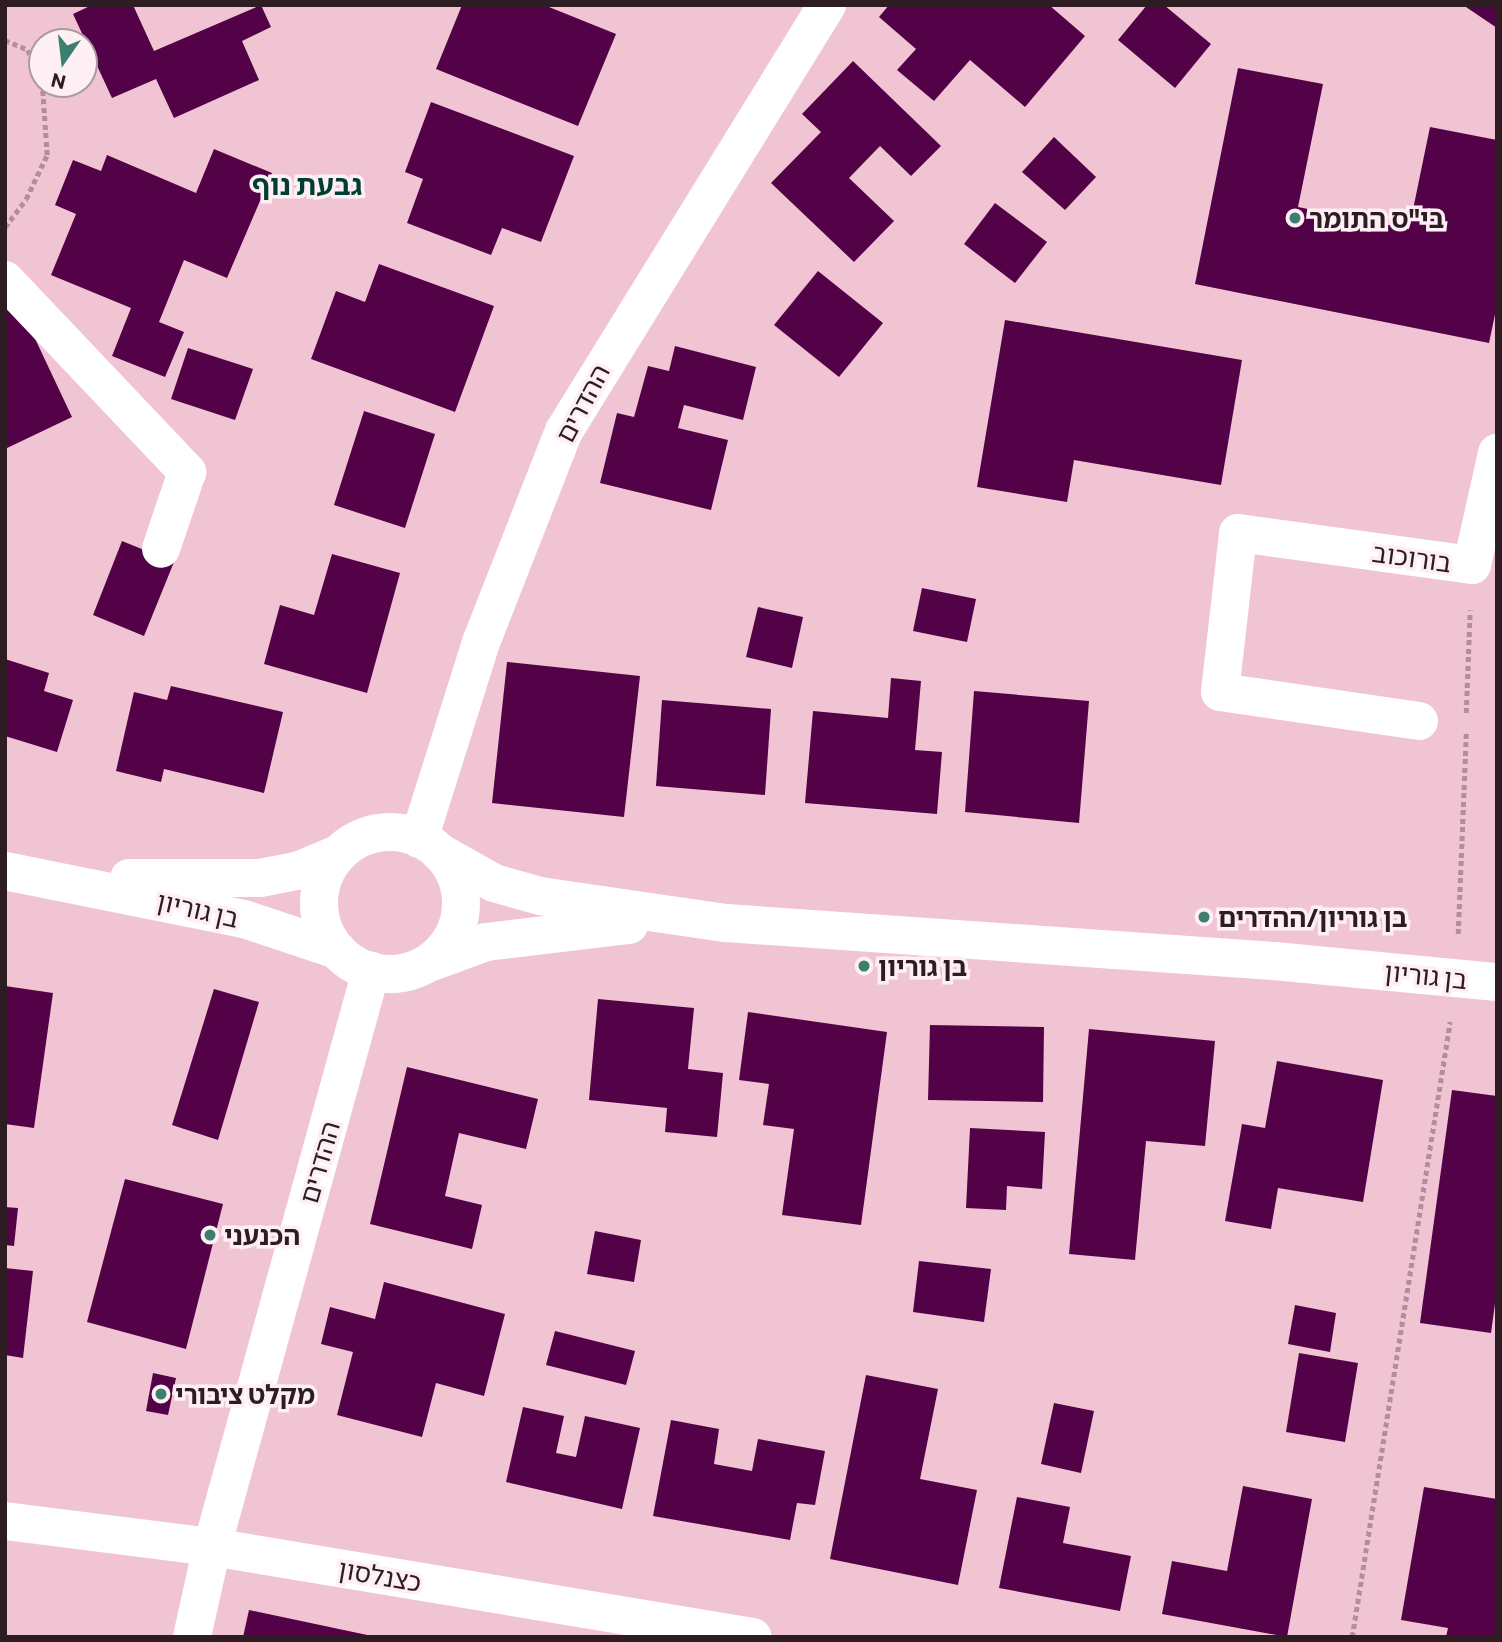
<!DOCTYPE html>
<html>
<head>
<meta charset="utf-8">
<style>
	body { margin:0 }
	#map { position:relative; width:1502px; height:1642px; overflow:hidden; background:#f1c4d3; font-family:Commissioner,"Noto Sans Hebrew",sans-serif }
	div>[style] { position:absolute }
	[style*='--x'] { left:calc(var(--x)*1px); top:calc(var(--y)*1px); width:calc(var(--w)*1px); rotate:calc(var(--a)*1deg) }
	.building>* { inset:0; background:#540247 }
	.path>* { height:4.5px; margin-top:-2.25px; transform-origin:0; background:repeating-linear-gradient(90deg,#b28e9a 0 5px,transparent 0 8.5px) }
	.minor>* { height:38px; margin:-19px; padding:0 19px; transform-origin:19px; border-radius:19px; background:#fff }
	.minor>.ring { margin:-19px; padding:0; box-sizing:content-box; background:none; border:38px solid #fff; border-radius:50% }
	.dots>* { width:19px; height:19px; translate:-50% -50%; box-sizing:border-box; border:4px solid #fdeff3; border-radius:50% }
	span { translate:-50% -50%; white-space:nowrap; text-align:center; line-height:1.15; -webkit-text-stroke:7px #fdeff3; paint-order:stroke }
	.poi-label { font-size:26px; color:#2d1c22; font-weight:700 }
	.left { translate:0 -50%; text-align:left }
	.street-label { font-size:26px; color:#2d1c22 }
	.neighbourhood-label { font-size:28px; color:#003d33; font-weight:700 }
	.frame { position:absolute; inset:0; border:7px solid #2d1c22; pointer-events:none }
	.north { position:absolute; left:28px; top:28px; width:70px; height:70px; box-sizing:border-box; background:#fdeff3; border:2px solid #aa9b9f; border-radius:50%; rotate:194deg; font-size:19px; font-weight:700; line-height:28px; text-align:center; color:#2d1c22 }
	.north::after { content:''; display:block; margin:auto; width:24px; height:32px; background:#3c7e6f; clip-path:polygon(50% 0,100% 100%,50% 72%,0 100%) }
</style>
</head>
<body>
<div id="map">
	<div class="building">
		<div style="clip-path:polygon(92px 5px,133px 5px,154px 51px,261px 5px,271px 27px,242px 41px,259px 80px,174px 118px,156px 79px,112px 98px,73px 14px)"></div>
		<div style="clip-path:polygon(462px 5px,544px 5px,616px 34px,578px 126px,436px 69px)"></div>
		<div style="clip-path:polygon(889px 5px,1049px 5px,1085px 36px,1025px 107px,970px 60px,934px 101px,897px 70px,916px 49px,879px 17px)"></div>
		<div style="clip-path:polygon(1147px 5px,1164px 5px,1211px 44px,1175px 88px,1118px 40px)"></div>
		<div style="clip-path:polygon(1463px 5px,1497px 5px,1497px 28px)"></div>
		<div style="clip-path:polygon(853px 61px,941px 146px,911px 176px,880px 146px,849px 178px,894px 221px,854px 262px,771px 183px,821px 132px,802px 114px)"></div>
		<div style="clip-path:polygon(1238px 68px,1323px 84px,1298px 207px,1409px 229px,1430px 127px,1497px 140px,1497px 305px,1489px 343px,1195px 284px)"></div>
		<div style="clip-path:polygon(431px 102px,574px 156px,541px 242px,502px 228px,491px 255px,407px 223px,423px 179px,405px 172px)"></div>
		<div style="clip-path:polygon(1054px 137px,1096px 177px,1065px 210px,1022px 172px)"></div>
		<div style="clip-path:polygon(214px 149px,272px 173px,227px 278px,184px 260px,159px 322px,184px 332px,165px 377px,112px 356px,131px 308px,51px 275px,76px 214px,55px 205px,73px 160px,101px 171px,107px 155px,196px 193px)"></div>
		<div style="clip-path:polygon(995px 203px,1047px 242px,1015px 283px,964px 244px)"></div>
		<div style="clip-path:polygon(379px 264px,494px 306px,455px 412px,311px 359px,336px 291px,365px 302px)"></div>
		<div style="clip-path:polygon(818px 271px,883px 323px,839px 377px,774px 325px)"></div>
		<div style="clip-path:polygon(13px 292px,72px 417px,5px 449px,5px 296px)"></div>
		<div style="clip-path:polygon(1005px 320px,1242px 360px,1221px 485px,1074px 460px,1067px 502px,977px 487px)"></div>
		<div style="clip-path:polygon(675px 346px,756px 367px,743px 420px,684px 405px,678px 428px,728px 440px,711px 510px,600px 483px,617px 413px,634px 417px,648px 366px,669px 371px)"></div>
		<div style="clip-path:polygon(188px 348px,253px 369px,235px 420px,171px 399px)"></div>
		<div style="clip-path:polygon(364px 411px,435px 434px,405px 528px,334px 505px)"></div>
		<div style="clip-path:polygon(122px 541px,174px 562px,144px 636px,93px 615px)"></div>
		<div style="clip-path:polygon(332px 554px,400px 573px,367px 693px,264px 664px,280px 605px,314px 615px)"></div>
		<div style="clip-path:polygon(922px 588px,976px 599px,967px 642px,913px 631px)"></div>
		<div style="clip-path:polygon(758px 607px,803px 617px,792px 668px,746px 657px)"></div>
		<div style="clip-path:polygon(5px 659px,49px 673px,44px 691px,73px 700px,57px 752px,5px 736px)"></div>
		<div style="clip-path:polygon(507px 662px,640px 676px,624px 817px,492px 803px)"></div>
		<div style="clip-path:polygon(891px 678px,921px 681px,915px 750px,942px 752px,937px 814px,805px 803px,813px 711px,888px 718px)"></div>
		<div style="clip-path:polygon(171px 686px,283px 712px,264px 793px,164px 769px,161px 782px,116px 771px,134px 692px,167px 700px)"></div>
		<div style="clip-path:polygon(974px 691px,1089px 701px,1079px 823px,965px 812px)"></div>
		<div style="clip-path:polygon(662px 700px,771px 709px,765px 795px,656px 786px)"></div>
		<div style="clip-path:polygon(5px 986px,53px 993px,34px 1128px,5px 1124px)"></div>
		<div style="clip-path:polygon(214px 989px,259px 1002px,218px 1140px,172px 1125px)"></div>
		<div style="clip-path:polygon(598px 999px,694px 1008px,688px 1069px,723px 1073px,717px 1137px,665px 1132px,667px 1108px,589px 1100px)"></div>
		<div style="clip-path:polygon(748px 1012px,887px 1032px,861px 1225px,782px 1215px,794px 1129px,763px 1125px,769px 1084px,739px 1080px)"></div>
		<div style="clip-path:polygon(930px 1025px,1044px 1027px,1043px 1102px,928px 1100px)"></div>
		<div style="clip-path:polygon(1089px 1029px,1215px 1041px,1205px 1146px,1146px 1141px,1135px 1260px,1069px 1254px)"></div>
		<div style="clip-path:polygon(1277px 1061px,1383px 1080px,1363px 1202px,1278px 1188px,1271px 1229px,1225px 1221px,1242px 1124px,1265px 1128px)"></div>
		<div style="clip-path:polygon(407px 1067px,538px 1099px,526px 1149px,459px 1133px,445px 1196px,482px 1205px,472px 1249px,370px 1224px)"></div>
		<div style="clip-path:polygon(1452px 1090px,1497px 1096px,1497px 1289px,1491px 1333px,1420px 1323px)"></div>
		<div style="clip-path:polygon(970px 1128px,1045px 1132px,1042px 1189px,1007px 1186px,1006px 1210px,966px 1208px)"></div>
		<div style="clip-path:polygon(125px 1179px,223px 1204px,186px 1349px,87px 1322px)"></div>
		<div style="clip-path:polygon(5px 1207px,18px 1208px,14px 1246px,5px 1245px)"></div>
		<div style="clip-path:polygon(595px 1231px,641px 1240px,634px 1282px,587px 1274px)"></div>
		<div style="clip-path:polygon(919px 1261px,991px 1269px,984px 1322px,913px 1312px)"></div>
		<div style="clip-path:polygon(5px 1268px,33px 1271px,23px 1358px,5px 1355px)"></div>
		<div style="clip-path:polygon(384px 1282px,505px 1314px,484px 1396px,436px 1383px,422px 1437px,337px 1415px,353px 1352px,321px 1344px,330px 1307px,375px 1319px)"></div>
		<div style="clip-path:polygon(1295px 1305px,1336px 1313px,1330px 1352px,1288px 1344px)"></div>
		<div style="clip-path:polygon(555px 1331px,635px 1351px,626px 1385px,546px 1365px)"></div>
		<div style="clip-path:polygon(1299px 1353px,1358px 1363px,1345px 1442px,1286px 1432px)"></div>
		<div style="clip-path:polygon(153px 1373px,176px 1378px,168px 1415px,146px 1411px)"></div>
		<div style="clip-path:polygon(866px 1375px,938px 1389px,920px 1479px,977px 1490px,958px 1585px,830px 1559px)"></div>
		<div style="clip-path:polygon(1054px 1403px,1094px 1411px,1081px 1473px,1041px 1464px)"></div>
		<div style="clip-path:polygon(523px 1407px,564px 1416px,556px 1453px,576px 1457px,585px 1416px,640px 1428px,622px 1509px,506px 1482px)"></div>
		<div style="clip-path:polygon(671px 1420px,719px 1429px,714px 1464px,752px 1471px,758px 1439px,825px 1451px,815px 1505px,797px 1503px,790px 1540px,653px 1516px)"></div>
		<div style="clip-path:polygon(1243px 1486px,1312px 1499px,1287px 1637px,1162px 1614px,1172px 1561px,1227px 1571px)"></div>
		<div style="clip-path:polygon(1424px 1487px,1497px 1499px,1497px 1637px,1446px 1637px,1448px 1628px,1401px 1620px)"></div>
		<div style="clip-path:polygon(1017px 1497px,1070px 1507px,1063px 1543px,1131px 1556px,1120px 1611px,999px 1588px)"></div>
		<div style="clip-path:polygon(249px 1610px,372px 1636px,372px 1637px,243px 1637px)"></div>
	</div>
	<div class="path">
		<div style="--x:5;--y:40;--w:25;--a:23"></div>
		<div style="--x:28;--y:50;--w:36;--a:67"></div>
		<div style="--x:5;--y:227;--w:35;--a:-53"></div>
		<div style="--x:26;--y:199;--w:49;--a:-64.5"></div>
		<div style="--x:47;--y:155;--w:71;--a:-94"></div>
		<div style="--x:1466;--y:713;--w:103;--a:-87.8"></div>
		<div style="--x:1458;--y:934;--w:201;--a:-87.7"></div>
		<div style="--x:1352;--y:1637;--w:623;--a:-80.95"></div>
	</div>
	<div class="minor">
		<div style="--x:5;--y:280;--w:265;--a:46.5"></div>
		<div style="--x:187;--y:472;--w:81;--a:108.7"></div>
		<div style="--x:1419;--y:721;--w:201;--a:-171.7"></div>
		<div style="--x:1220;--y:692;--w:160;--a:-83.5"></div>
		<div style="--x:1238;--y:533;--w:236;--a:7.8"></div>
		<div style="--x:1472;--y:565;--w:115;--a:-77.4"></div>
		<div class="ring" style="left:319px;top:832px;width:104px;height:104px"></div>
		<div style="--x:419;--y:839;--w:203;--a:-72.5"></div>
		<div style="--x:480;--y:645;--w:230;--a:-68.6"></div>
		<div style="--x:564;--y:431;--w:501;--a:-58.31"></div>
		<div style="--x:439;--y:852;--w:63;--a:29.4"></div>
		<div style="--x:494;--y:883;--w:48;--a:15.8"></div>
		<div style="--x:540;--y:896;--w:188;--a:8.3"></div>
		<div style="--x:726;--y:923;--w:549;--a:3.97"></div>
		<div style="--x:1274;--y:961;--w:224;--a:5.4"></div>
		<div style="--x:5;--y:871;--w:244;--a:11.4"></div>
		<div style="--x:244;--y:919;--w:98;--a:18.4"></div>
		<div style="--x:129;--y:878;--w:131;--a:0"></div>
		<div style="--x:260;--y:878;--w:38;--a:-11"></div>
		<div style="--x:297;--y:871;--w:44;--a:-22.5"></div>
		<div style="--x:432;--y:962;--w:58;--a:-20.3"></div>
		<div style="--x:486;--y:942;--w:144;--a:-6.8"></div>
		<div style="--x:5;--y:1521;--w:209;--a:7.2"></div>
		<div style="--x:212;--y:1547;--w:548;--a:9.45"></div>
		<div style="--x:192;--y:1637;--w:92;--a:-77.5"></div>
		<div style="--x:212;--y:1547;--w:598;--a:-74.57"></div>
	</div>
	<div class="dots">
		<div style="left:1295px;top:218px;background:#3c7e6f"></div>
		<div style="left:1204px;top:917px;background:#3c7e6f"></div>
		<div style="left:864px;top:966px;background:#3c7e6f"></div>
		<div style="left:210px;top:1235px;background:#3c7e6f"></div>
		<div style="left:161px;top:1394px;background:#3c7e6f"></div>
	</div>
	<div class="poi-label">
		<span class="left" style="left:1309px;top:218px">בי"ס התומר</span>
		<span class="left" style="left:1218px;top:917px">בן גוריון/ההדרים</span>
		<span class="left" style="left:878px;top:966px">בן גוריון</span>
		<span class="left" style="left:224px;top:1235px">הכנעני</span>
		<span class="left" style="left:175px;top:1394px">מקלט ציבורי</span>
	</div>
	<div class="street-label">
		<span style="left:582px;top:403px;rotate:-62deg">ההדרים</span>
		<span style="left:1412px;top:557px;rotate:8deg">בורוכוב</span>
		<span style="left:198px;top:909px;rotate:13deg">בן גוריון</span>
		<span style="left:1426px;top:975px;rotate:6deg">בן גוריון</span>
		<span style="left:319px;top:1162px;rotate:-74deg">ההדרים</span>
		<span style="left:380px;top:1575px;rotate:10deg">כצנלסון</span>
	</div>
	<div class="neighbourhood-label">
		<span style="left:307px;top:184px">גבעת נוף</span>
	</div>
	<div class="frame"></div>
	<div class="north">N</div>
</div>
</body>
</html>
